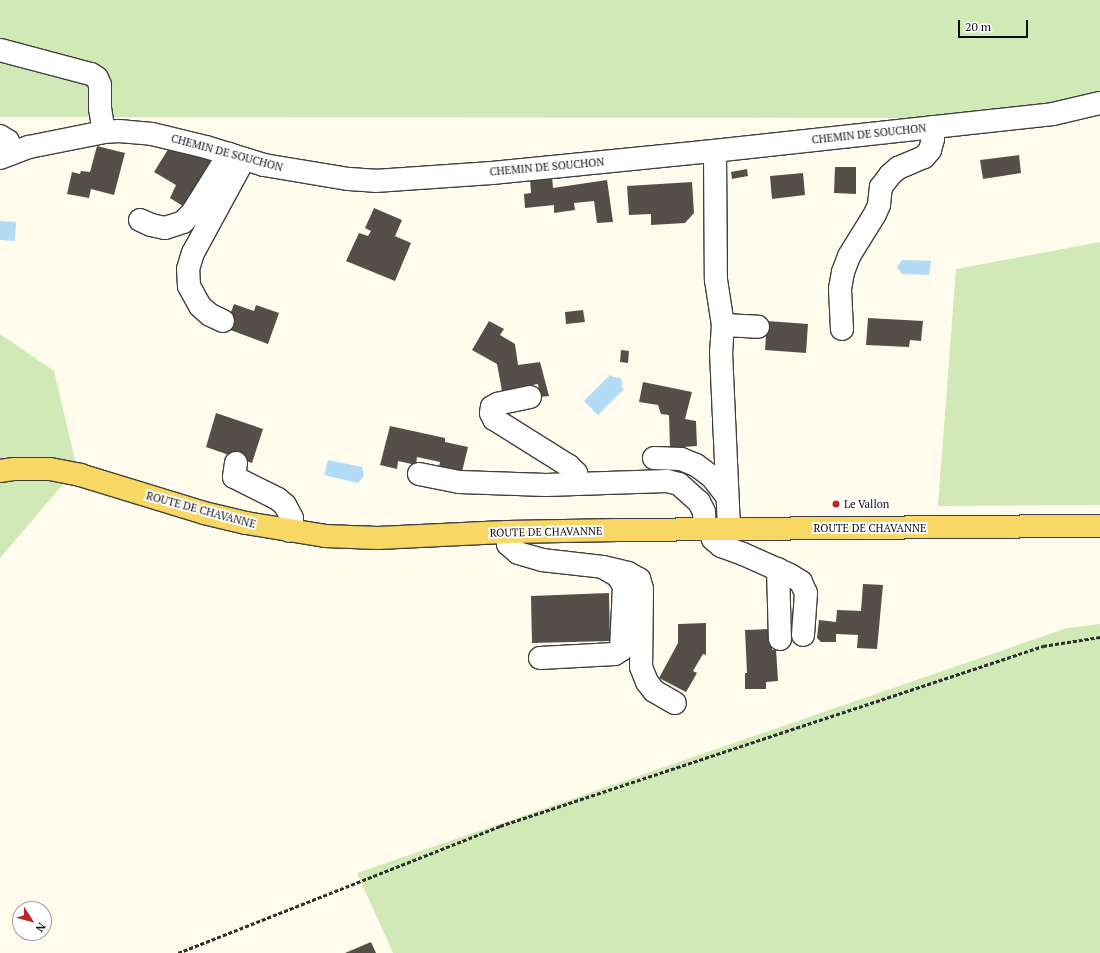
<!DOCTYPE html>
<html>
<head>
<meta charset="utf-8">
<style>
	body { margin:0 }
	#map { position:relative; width:1100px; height:953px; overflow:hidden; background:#fffced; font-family:"PT Serif",serif }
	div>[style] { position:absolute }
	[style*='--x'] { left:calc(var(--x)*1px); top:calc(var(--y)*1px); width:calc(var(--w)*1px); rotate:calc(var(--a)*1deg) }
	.green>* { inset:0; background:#d0e9b7 }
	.water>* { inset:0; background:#b2dbf6 }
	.building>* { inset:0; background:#564e49 }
	.path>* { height:2.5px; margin-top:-1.25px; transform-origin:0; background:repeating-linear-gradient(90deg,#2f2f2f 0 4px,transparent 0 6px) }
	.roads { filter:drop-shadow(1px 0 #404040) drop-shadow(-1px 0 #404040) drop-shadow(0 1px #404040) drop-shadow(0 -1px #404040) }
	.minor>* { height:22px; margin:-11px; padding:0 11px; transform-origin:11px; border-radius:11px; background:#fff }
	.major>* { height:22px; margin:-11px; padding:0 11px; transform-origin:11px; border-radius:11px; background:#f8d764 }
	.dots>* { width:11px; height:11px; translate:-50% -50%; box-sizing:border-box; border:2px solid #fff; border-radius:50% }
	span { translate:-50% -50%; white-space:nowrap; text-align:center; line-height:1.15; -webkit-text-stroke:4px #fff; paint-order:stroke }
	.street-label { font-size:11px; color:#0d0d0d }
	.poi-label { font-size:11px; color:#0d0d0d }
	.left { translate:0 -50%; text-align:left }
	.north { position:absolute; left:12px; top:901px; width:40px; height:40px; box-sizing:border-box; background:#fff; border:1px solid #9e9e9e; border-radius:50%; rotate:126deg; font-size:11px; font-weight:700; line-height:16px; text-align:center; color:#0d0d0d }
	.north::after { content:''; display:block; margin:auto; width:14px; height:18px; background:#bd2529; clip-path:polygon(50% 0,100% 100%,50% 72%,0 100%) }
	.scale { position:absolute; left:958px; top:20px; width:70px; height:18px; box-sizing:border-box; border:2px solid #0d0d0d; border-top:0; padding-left:5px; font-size:12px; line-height:14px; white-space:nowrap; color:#0d0d0d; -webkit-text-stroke:3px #fff; paint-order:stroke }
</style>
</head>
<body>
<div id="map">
	<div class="green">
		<div style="clip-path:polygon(0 0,1100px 0,1100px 115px,1090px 118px,0 117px)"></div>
		<div style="clip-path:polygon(1100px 242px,1100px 505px,938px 506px,956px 269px)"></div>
		<div style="clip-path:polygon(0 334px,54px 371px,77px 468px,0 558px)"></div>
		<div style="clip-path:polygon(1100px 624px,1100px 953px,393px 953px,357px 873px,1067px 628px)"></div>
	</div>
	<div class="water">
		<div style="clip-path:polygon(0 221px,16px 222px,15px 241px,0 240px)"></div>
		<div style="clip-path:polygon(902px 260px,931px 261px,929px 275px,902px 274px,897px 267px)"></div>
		<div style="clip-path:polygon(610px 375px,613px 377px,621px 378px,623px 384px,621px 386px,624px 389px,598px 415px,584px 401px)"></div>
		<div style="clip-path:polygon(328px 460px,362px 467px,364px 476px,358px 483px,324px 475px)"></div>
	</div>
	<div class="building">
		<div style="clip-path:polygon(172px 143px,216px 159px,186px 208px,170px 198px,176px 185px,154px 172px)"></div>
		<div style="clip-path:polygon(97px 146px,125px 153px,114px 195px,91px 189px,89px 198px,67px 194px,72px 172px,80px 174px,81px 171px,90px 172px)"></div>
		<div style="clip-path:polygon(1019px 155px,1021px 173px,983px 179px,980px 160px)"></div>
		<div style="clip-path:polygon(835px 167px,856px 167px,856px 194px,834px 193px)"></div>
		<div style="clip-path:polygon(747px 169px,748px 176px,732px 179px,731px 172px)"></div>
		<div style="clip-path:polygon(803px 173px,805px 195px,772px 199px,770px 176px)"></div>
		<div style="clip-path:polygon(552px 176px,553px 188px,607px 180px,613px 222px,597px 223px,594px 201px,574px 203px,575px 210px,554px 213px,554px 205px,525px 208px,524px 194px,531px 193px,530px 178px)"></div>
		<div style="clip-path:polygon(692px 182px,694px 213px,685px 223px,651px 225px,651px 214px,629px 215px,627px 186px)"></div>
		<div style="clip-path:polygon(374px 208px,402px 220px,395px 236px,411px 243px,395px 281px,346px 261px,359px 233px,368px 236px,371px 231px,365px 228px)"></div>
		<div style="clip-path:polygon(234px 304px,254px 311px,256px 305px,279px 313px,268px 344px,225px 328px)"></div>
		<div style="clip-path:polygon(583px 310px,585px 322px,566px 324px,565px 312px)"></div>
		<div style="clip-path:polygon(868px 318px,923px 321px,921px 341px,910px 340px,909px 347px,866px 345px)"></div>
		<div style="clip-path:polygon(489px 321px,504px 329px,500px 335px,515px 344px,518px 365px,540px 362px,549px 396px,540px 397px,538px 384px,502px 391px,497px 364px,472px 350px)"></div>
		<div style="clip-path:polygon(767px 321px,808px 324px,806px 353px,765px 350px)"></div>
		<div style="clip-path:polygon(621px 350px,629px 351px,628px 363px,620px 362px)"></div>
		<div style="clip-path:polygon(643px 382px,692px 392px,685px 419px,696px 421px,697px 446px,670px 448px,669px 415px,661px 414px,658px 405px,639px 402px)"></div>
		<div style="clip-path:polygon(216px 413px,263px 429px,252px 463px,206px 447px)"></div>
		<div style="clip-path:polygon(390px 426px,445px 438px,445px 442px,468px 447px,462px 472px,439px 467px,440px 462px,417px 457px,416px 465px,398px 461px,397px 469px,380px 465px)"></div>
		<div style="clip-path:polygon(863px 584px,883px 585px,877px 649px,857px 648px,858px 635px,836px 634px,836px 642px,821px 642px,817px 638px,819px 620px,836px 622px,837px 610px,861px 611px)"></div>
		<div style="clip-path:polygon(609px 593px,610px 641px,532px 643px,531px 596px)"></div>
		<div style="clip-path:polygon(706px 623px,706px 655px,703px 654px,693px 671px,697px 673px,686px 692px,659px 678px,678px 643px,678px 624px)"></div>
		<div style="clip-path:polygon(771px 629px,772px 650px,776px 649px,778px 681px,766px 682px,766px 689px,745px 689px,745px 673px,747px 673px,745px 630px)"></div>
		<div style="clip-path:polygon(371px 942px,376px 953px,345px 953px)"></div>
	</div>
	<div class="path">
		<div style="--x:178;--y:953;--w:346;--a:-21.5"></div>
		<div style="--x:500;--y:826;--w:572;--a:-18.34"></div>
		<div style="--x:1043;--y:646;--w:58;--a:-9"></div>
	</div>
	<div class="roads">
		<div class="minor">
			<div style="--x:0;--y:50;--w:94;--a:14.8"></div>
			<div style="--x:91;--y:74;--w:7;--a:34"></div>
			<div style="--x:97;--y:78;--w:8;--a:67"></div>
			<div style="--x:100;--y:85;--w:23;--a:90"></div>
			<div style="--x:100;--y:108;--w:24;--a:81"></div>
			<div style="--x:0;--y:136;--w:9;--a:32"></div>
			<div style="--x:8;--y:141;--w:13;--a:72"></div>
			<div style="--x:715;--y:151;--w:129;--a:89.6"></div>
			<div style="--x:716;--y:280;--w:46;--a:81.2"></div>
			<div style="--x:723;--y:325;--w:27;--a:94"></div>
			<div style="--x:721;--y:352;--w:178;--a:87.4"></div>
			<div style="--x:0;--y:158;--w:31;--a:-21"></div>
			<div style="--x:29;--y:147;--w:76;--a:-11.3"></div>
			<div style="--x:104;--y:132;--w:15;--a:-4"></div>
			<div style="--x:119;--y:131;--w:33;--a:5"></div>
			<div style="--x:152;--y:134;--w:56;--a:13.5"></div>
			<div style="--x:206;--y:147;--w:61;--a:17.2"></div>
			<div style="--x:264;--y:165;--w:86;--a:9.4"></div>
			<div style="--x:349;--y:179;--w:26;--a:4"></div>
			<div style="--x:375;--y:181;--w:117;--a:-3.9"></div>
			<div style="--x:492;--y:173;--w:213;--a:-5.7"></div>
			<div style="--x:704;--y:152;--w:351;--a:-6.2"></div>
			<div style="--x:1053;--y:114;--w:48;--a:-13.2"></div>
			<div style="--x:140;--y:220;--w:12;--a:24"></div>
			<div style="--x:151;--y:225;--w:14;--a:12"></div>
			<div style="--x:165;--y:228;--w:19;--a:-18"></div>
			<div style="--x:183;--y:222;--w:13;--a:-45"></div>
			<div style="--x:192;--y:213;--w:70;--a:-57.9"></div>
			<div style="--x:223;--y:321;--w:14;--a:-155"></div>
			<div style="--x:210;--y:315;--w:13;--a:-138"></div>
			<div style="--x:200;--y:306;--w:23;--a:-119"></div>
			<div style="--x:189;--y:286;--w:17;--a:-93"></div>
			<div style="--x:188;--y:269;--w:17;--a:-73"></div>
			<div style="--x:193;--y:253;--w:107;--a:-61.5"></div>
			<div style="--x:723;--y:325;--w:35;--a:3"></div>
			<div style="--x:842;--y:329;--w:40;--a:-92.9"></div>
			<div style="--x:840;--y:289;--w:17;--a:-80"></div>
			<div style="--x:843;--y:272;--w:17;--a:-69"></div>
			<div style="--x:849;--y:256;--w:49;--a:-58.2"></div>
			<div style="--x:875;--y:214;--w:10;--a:-66"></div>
			<div style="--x:879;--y:205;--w:18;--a:-84"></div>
			<div style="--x:881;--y:187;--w:15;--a:-53"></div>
			<div style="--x:890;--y:175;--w:11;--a:-41"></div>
			<div style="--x:898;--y:168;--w:28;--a:-23"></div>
			<div style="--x:924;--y:157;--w:9;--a:-49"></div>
			<div style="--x:930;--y:150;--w:11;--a:-75"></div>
			<div style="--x:933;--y:139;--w:12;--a:-90"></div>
			<div style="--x:530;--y:397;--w:33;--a:168"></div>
			<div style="--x:498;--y:404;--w:7;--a:153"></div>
			<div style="--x:492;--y:407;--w:6;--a:99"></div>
			<div style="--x:491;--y:413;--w:7;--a:63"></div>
			<div style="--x:494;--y:419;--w:89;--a:32.1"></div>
			<div style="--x:569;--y:466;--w:10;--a:45"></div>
			<div style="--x:576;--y:473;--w:11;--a:80"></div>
			<div style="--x:654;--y:458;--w:27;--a:2"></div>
			<div style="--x:681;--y:459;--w:16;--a:22"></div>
			<div style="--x:696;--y:465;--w:20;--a:37"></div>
			<div style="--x:712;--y:477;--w:23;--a:52"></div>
			<div style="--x:236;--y:463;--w:14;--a:98"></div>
			<div style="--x:234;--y:477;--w:49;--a:26.6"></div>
			<div style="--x:278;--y:499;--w:9;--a:41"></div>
			<div style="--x:285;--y:505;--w:15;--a:62"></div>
			<div style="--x:292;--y:518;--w:13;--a:103"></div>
			<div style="--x:419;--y:474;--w:41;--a:11.3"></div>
			<div style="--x:459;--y:482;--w:87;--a:2"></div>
			<div style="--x:546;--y:485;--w:121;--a:-1.9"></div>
			<div style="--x:667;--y:481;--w:12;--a:14"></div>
			<div style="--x:679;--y:484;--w:27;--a:42"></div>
			<div style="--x:699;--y:502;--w:11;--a:63"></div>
			<div style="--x:704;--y:512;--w:18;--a:87"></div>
			<div style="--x:713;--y:530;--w:9;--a:90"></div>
			<div style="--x:713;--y:539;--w:11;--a:41"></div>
			<div style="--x:721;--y:546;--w:23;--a:20"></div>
			<div style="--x:743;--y:554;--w:51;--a:24.1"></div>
			<div style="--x:790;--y:575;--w:13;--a:32"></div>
			<div style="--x:801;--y:582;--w:12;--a:66"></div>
			<div style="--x:806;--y:593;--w:42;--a:94.1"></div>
			<div style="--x:507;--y:532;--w:12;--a:85"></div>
			<div style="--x:508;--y:544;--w:13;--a:42"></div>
			<div style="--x:518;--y:553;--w:25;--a:16"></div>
			<div style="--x:542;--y:560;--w:61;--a:6.5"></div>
			<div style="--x:603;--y:567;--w:26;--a:13"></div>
			<div style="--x:628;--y:573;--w:13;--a:29"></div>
			<div style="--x:639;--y:579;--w:10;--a:73"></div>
			<div style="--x:642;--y:589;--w:78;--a:90.7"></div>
			<div style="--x:641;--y:667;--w:16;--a:68"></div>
			<div style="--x:647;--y:682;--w:11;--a:52"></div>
			<div style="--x:654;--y:691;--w:24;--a:30"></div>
			<div style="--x:778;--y:569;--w:70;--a:88.4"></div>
			<div style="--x:540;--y:658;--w:75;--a:-3.1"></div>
			<div style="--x:615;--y:654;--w:7;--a:-34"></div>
			<div style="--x:621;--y:650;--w:64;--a:-87.3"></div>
			<div style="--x:624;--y:586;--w:12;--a:-121"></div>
			<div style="--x:618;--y:576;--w:16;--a:-150"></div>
		</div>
		<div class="major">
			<div style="--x:0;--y:471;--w:15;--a:-8"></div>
			<div style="--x:15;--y:469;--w:35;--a:0"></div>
			<div style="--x:50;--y:469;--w:31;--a:11"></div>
			<div style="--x:80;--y:475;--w:130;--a:17"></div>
			<div style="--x:204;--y:513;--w:43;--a:13.4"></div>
			<div style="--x:246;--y:523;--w:80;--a:9.3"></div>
			<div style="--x:325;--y:536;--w:53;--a:2.2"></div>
			<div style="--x:378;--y:538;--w:129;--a:-2.7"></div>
			<div style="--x:507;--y:532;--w:112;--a:-1"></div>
			<div style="--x:619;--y:530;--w:481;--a:-0.5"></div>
		</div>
	</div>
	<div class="dots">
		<div style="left:836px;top:504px;background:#bd2529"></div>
	</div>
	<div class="street-label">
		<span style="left:869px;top:134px;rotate:-6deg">CHEMIN DE SOUCHON</span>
		<span style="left:227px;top:153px;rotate:15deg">CHEMIN DE SOUCHON</span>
		<span style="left:547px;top:167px;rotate:-5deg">CHEMIN DE SOUCHON</span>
		<span style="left:201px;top:510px;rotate:15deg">ROUTE DE CHAVANNE</span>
		<span style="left:870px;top:528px">ROUTE DE CHAVANNE</span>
		<span style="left:546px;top:532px;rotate:-1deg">ROUTE DE CHAVANNE</span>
	</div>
	<div class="poi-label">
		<span class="left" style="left:844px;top:504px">Le Vallon</span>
	</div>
	<div class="north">N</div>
	<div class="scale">20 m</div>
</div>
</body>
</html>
